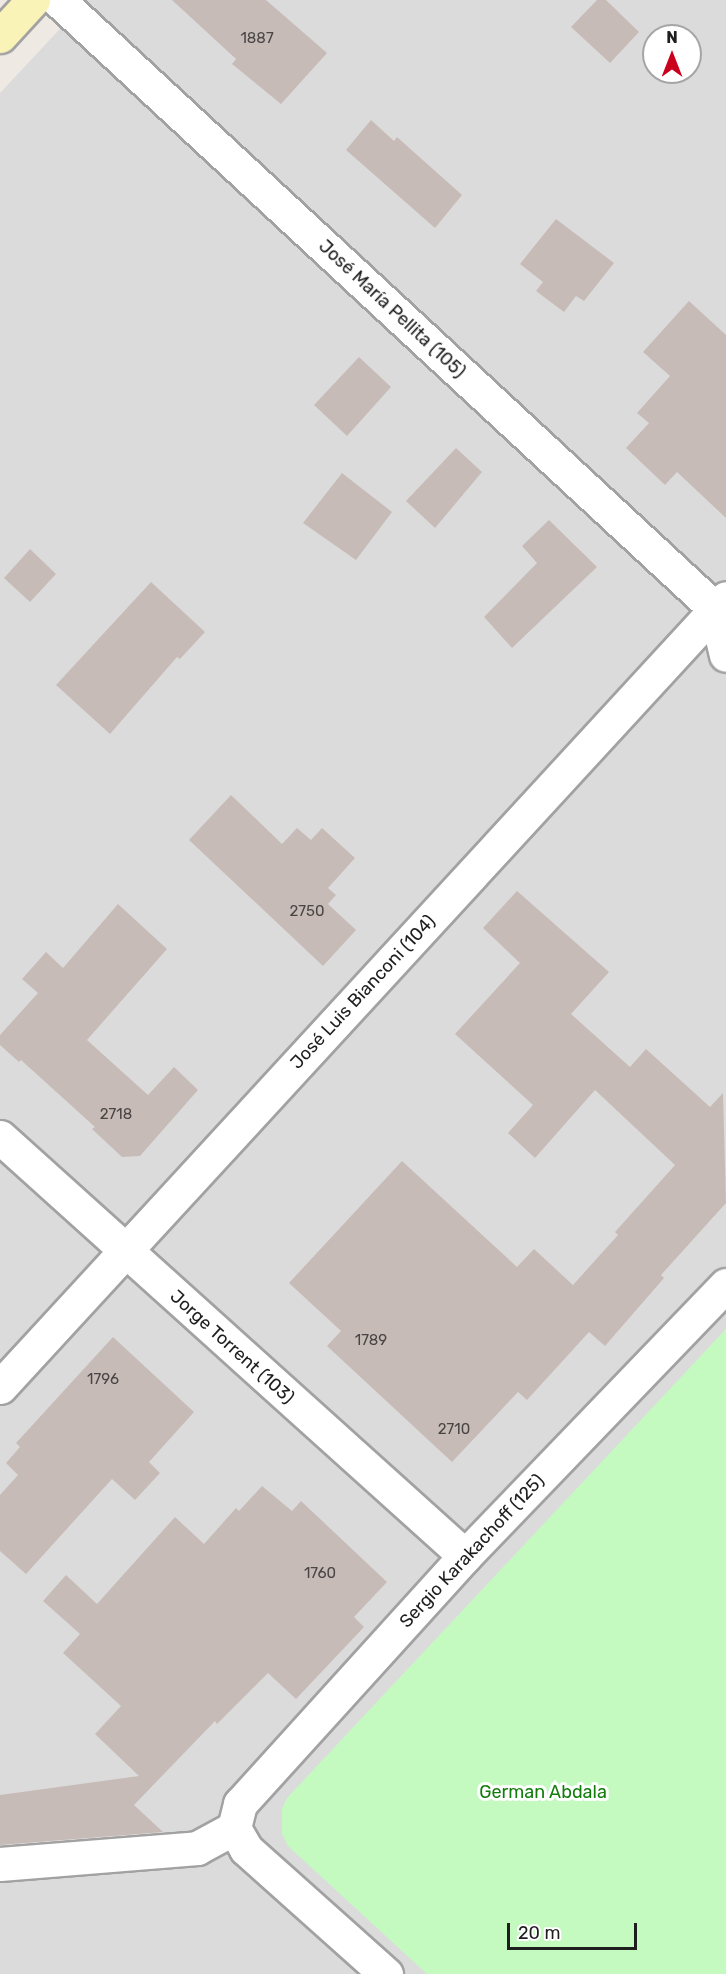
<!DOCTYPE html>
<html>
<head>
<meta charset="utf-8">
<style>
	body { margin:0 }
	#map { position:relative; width:726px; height:1974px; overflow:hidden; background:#efe9e4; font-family:Rubik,sans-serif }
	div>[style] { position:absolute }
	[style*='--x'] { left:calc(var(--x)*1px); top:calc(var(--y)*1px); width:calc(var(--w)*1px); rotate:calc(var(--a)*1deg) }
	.residential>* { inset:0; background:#dcdbdb }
	.park>* { inset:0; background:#c4fac0 }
	.building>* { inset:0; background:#c7bbb7 }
	.roads { filter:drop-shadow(2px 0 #a2a2a2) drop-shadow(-2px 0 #a2a2a2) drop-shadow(0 2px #a2a2a2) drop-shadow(0 -2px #a2a2a2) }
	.street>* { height:33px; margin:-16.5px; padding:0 16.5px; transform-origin:16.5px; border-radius:16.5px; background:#fff }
	.secondary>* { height:33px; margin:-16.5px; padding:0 16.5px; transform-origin:16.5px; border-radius:16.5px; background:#faf3b7 }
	span { translate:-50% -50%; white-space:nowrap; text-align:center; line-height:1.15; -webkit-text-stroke:6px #fff; paint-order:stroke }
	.number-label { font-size:15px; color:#484544 }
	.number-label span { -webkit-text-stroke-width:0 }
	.street-label { font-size:18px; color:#1e1e1e }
	.park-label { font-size:18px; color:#127d0b }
	.north { position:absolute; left:642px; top:24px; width:60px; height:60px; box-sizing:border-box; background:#fff; border:2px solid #a5a5a5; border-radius:50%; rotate:0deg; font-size:16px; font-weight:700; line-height:24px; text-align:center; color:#1e1e1e }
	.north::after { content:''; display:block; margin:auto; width:21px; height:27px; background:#cb001d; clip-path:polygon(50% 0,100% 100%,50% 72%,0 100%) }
	.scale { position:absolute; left:507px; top:1923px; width:130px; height:27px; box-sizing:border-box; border:3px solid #1e1e1e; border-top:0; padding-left:8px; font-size:18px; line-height:21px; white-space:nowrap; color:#1e1e1e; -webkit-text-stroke:4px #fff; paint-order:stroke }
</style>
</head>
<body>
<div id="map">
	<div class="residential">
		<div style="clip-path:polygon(evenodd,87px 0,726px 0,726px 1974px,0 1974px,0 93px,87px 0,654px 36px,690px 36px,690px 72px,654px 72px,654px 36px)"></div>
	</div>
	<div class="park">
		<div style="clip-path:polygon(726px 1329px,726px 1974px,427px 1974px,288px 1846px,282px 1834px,282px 1809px,287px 1798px)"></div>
	</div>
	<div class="building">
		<div style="clip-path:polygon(172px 0,266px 0,327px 53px,281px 104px,232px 64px,236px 59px)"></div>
		<div style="clip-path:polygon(597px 0,606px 0,639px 32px,610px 63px,571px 27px)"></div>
		<div style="clip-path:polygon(371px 120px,394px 141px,397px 137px,462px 195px,435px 228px,346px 150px)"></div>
		<div style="clip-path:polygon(556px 219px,614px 263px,584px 301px,576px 296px,564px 312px,536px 291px,543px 282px,520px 264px)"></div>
		<div style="clip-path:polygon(689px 301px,726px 335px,726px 518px,677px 472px,665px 485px,626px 448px,649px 423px,637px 413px,670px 376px,643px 352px)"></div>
		<div style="clip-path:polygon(359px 357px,391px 387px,347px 436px,314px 405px)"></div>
		<div style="clip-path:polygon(456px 448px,482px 472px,435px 528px,406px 501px)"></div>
		<div style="clip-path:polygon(342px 473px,392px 512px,356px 560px,303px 523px)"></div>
		<div style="clip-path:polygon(549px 520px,597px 567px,512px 648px,484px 617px,537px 563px,522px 546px)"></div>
		<div style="clip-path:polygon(30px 549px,56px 574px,30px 602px,4px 578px)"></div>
		<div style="clip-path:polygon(151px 582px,205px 632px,180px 659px,177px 657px,110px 734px,56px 685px)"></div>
		<div style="clip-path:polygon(231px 795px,282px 844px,297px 828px,311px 840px,322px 828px,355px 858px,328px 888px,336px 895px,328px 904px,356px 930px,323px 966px,189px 840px)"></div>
		<div style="clip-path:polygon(517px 891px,609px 972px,571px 1014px,630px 1067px,646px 1049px,710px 1107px,723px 1093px,726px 1203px,661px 1275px,664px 1278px,605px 1346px,589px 1332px,527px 1400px,518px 1392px,452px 1462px,327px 1346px,341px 1331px,289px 1283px,402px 1161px,517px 1267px,534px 1249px,573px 1285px,618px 1235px,615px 1232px,675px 1165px,595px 1090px,535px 1158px,508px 1133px,533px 1105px,455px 1034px,520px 963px,483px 928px)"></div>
		<div style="clip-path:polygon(118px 904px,167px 949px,87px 1040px,148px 1095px,174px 1067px,198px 1090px,140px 1156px,122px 1157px,92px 1129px,95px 1127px,21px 1060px,19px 1062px,0 1045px,0 1035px,38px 993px,22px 979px,46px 952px,63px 968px)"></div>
		<div style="clip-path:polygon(113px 1337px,194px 1412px,149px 1462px,160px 1473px,135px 1500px,112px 1479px,26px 1574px,0 1551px,0 1495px,18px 1475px,6px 1463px,20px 1447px,16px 1443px)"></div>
		<div style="clip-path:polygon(262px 1486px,292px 1511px,301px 1501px,387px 1582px,354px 1617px,364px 1627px,296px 1699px,268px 1673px,217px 1724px,215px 1721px,134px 1805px,163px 1832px,0 1845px,0 1795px,139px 1776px,95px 1734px,121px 1706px,63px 1653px,80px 1634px,43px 1601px,66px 1575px,97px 1604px,175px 1517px,204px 1544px,236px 1508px,239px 1511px)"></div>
	</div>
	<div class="roads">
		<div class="street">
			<div style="--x:58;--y:0;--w:911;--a:42.82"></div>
			<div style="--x:715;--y:609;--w:47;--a:76.6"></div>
			<div style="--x:0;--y:1137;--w:626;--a:42.02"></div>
			<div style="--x:0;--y:1387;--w:1072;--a:-47.38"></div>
			<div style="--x:234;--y:1828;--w:25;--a:-76"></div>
			<div style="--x:240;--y:1804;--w:335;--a:-47.8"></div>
			<div style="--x:465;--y:1556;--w:376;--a:-46.1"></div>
			<div style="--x:234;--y:1828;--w:24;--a:60"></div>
			<div style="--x:246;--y:1849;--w:188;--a:41.8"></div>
			<div style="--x:0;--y:1864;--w:198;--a:-4.6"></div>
			<div style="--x:197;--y:1848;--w:42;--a:-28.4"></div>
		</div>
		<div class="secondary">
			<div style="--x:0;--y:36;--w:49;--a:-47.5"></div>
		</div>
	</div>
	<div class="number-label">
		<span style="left:257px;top:39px">1887</span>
		<span style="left:307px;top:912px">2750</span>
		<span style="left:116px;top:1115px">2718</span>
		<span style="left:371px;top:1341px">1789</span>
		<span style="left:103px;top:1380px">1796</span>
		<span style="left:454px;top:1430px">2710</span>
		<span style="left:320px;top:1574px">1760</span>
	</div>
	<div class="street-label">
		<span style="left:392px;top:309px;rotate:43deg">José María Pellita (105)</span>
		<span style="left:363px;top:992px;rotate:-47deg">José Luis Bianconi (104)</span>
		<span style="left:232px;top:1347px;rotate:42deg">Jorge Torrent (103)</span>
		<span style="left:472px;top:1551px;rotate:-47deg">Sergio Karakachoff (125)</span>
	</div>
	<div class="park-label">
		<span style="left:543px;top:1792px">German Abdala</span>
	</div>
	<div class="north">N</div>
	<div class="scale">20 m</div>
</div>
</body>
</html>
